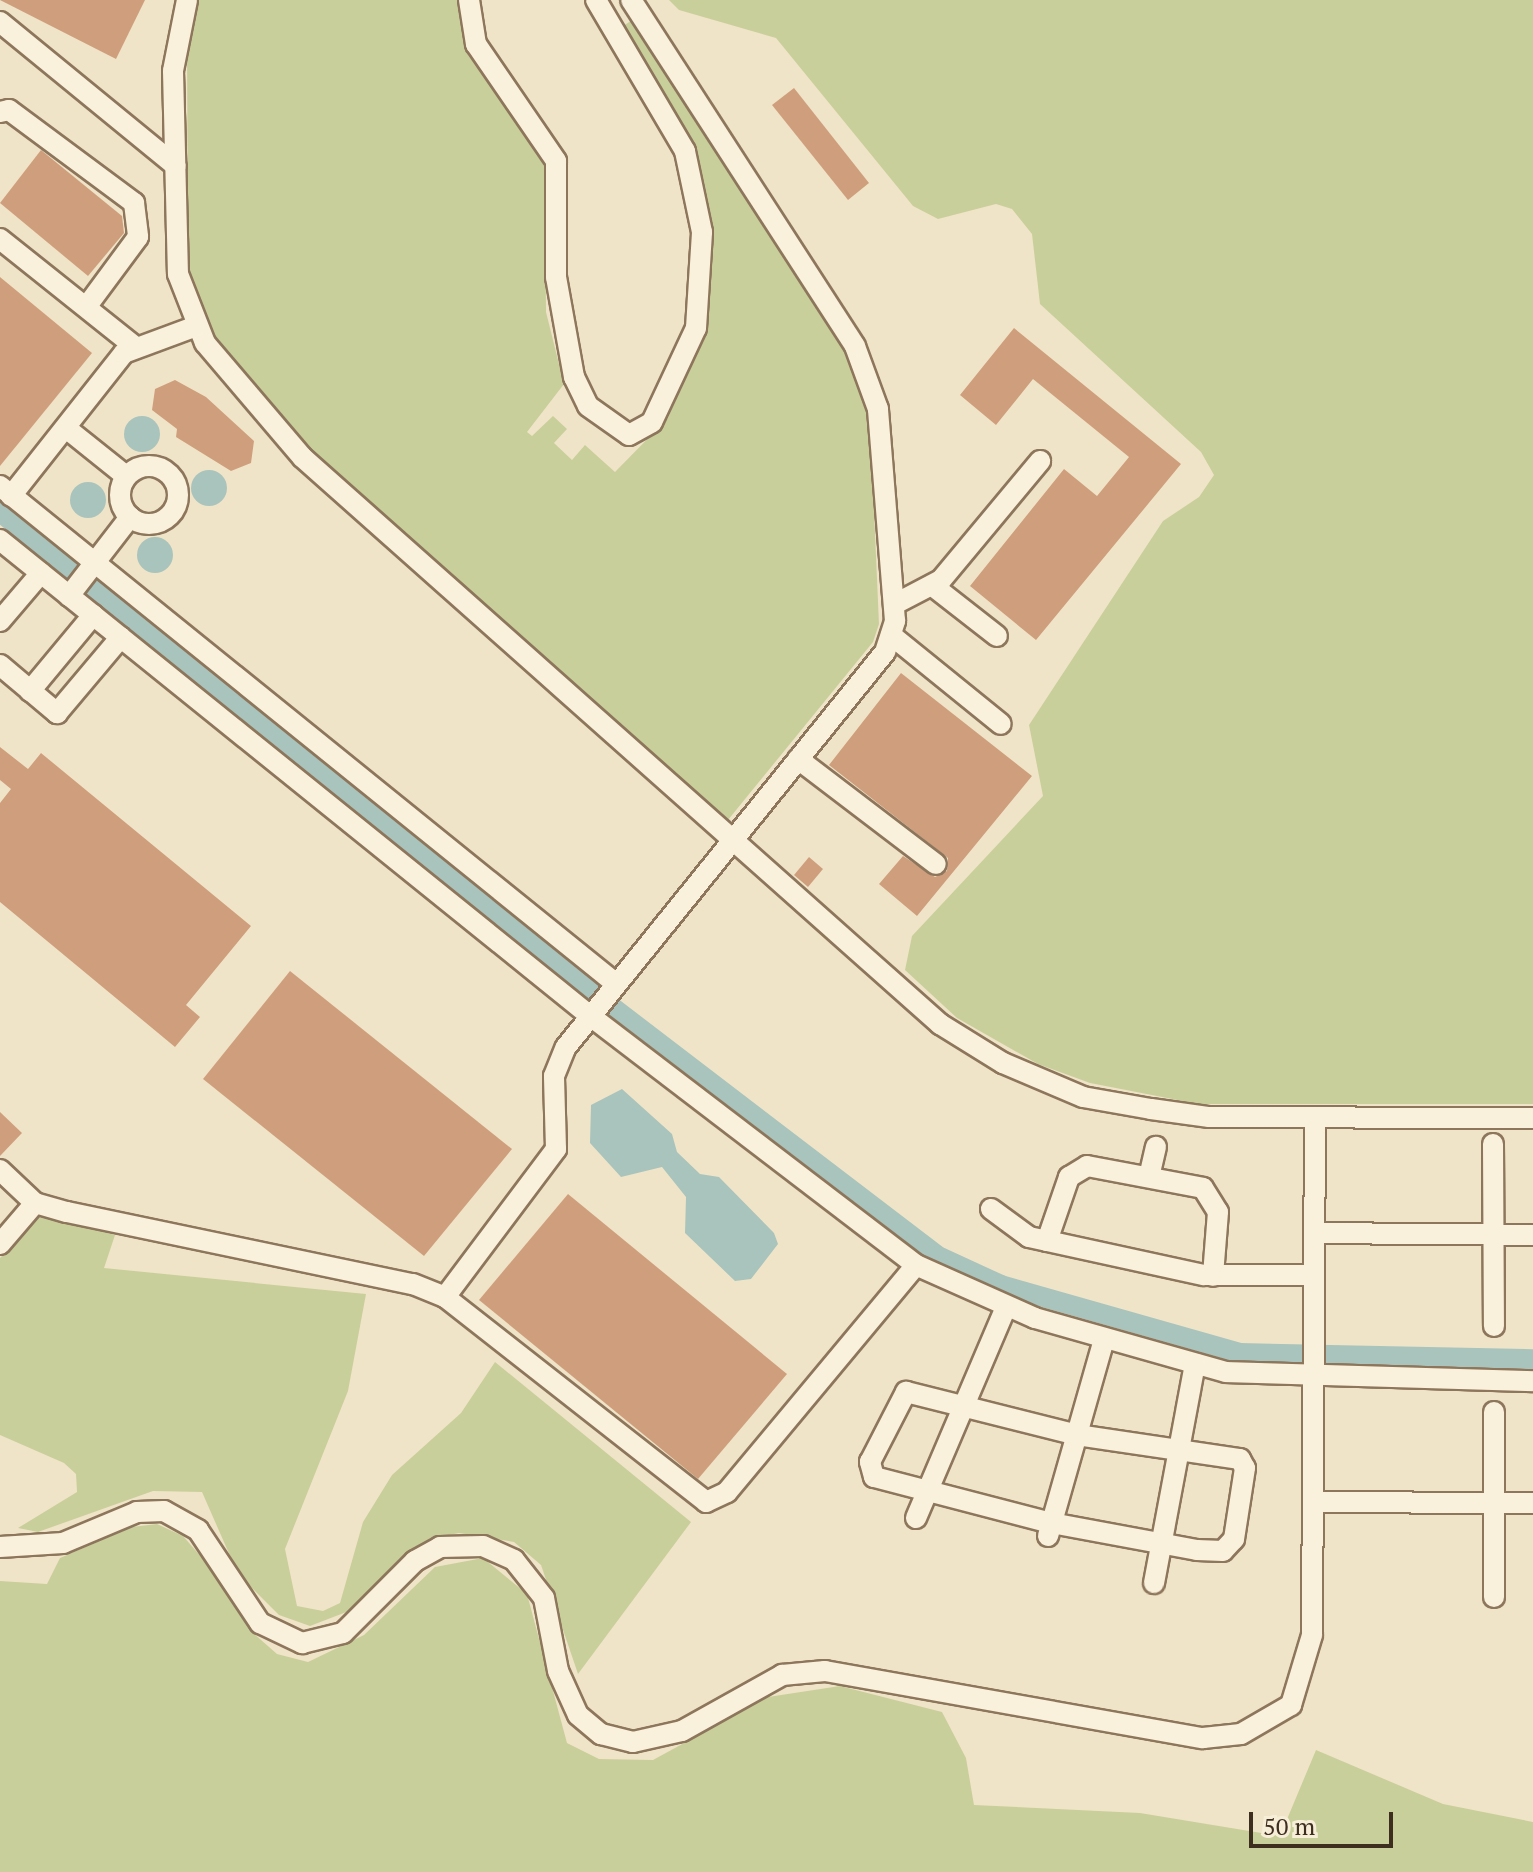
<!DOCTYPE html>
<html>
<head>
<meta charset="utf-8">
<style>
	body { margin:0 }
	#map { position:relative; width:1533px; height:1872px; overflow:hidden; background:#f0e4c8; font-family:"PT Serif",serif }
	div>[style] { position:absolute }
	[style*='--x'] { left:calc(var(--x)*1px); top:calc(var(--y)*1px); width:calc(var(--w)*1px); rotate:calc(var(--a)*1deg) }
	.green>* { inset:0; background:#c9cf9b }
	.water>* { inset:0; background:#a9c4bc }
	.round { border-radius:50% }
	.canal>* { height:20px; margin:-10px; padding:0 10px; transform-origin:10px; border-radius:10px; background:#a9c4bc }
	.building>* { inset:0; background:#cf9f7d }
	.roads { filter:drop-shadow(2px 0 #8d765c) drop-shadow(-2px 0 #8d765c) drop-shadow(0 2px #8d765c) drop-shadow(0 -2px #8d765c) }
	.street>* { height:20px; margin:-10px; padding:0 10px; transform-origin:10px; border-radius:10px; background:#faf1dc }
	.street>.ring { margin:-10px; padding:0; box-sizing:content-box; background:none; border:20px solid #faf1dc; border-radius:50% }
	span { translate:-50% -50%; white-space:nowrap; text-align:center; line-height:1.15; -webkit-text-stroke:6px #f7eed8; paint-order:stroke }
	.scale { position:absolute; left:1249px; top:1812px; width:144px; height:36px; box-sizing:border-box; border:4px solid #3d2e20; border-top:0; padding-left:10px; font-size:24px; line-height:28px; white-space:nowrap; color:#3d2e20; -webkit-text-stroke:6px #f7eed8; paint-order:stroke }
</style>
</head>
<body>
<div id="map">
	<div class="green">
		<div style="clip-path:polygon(199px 0,457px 0,469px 56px,530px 136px,545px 168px,546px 312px,564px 384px,527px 432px,532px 436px,553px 416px,567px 429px,554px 443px,572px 460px,585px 445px,615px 472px,668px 418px,701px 337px,710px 287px,704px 182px,622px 27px,632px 20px,839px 339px,870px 418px,879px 624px,873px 642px,728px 820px,720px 821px,308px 450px,205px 324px,188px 270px,187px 49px)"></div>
		<div style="clip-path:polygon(669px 0,1533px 0,1533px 1104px,1198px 1104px,1090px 1083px,1038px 1064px,957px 1018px,905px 970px,912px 936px,1043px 796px,1029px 725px,1163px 521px,1199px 497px,1214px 475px,1201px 452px,1040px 304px,1032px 234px,1012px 209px,996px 204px,938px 219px,913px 206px,776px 38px,679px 10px)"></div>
		<div style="clip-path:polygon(41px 1215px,115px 1235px,104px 1268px,366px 1294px,348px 1391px,285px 1549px,297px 1606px,323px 1611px,340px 1603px,363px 1522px,392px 1475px,461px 1413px,495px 1362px,691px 1522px,578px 1674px,541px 1565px,514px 1542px,459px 1533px,429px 1539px,400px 1558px,349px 1611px,310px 1626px,279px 1615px,238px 1574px,202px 1492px,153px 1491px,38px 1532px,18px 1528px,77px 1492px,76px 1474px,64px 1463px,0 1435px,0 1258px)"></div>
		<div style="clip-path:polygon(157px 1524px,183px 1536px,210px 1567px,251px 1631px,277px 1654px,308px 1662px,364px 1635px,435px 1567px,483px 1558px,527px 1594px,567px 1743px,599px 1759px,653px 1760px,768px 1697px,840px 1686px,942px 1712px,966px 1758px,974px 1805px,1140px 1813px,1280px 1836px,1316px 1750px,1443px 1804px,1533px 1822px,1533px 1872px,0 1872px,0 1581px,47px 1584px,60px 1558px,132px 1527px)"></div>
	</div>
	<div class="water">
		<div class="round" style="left:124px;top:416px;width:36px;height:36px"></div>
		<div class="round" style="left:191px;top:470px;width:36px;height:36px"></div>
		<div class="round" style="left:70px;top:482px;width:36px;height:36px"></div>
		<div class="round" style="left:137px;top:537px;width:36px;height:36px"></div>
		<div style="clip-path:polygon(622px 1089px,672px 1134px,677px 1152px,700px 1174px,719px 1177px,774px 1233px,778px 1244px,751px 1279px,735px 1281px,685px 1233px,686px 1197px,662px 1167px,621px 1177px,590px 1143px,591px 1105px)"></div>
	</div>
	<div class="canal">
		<div style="--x:0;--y:512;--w:759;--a:39.01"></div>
		<div style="--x:590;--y:990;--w:436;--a:37.4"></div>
		<div style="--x:936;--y:1255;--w:72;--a:24.8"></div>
		<div style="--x:1001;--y:1285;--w:248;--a:15.9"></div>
		<div style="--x:1239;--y:1353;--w:294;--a:1.2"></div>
	</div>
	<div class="building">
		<div style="clip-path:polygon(0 0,145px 0,116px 59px)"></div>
		<div style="clip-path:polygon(794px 88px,869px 183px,848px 200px,772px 105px)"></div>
		<div style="clip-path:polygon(41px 150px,122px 216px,124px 233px,88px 276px,0 203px)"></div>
		<div style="clip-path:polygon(0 277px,92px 353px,0 466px)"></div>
		<div style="clip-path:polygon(1014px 328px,1181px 464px,1036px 640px,970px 586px,1064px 469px,1097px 496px,1129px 457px,1033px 379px,996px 425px,960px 395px)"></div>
		<div style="clip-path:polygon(175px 380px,206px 397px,254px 441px,251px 463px,231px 471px,176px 437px,177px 429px,152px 410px,155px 389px)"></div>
		<div style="clip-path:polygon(901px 673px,1032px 776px,917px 916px,879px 884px,903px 856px,935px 877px,947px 871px,948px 858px,829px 765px)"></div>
		<div style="clip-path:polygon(0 747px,28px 769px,41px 753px,251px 926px,186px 1005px,200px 1017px,175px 1047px,0 902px,0 803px,11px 789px,0 780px)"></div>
		<div style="clip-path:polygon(809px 857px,823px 869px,808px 887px,794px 875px)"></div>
		<div style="clip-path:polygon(290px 971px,512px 1149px,424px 1256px,203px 1079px)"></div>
		<div style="clip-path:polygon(0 1112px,22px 1133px,0 1156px)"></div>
		<div style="clip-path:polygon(568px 1194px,787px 1374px,698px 1479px,479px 1300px)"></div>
	</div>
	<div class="roads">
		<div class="street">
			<div style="--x:187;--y:0;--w:72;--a:101.2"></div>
			<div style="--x:173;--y:71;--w:203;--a:88.6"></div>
			<div style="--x:178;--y:274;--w:74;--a:68.6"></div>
			<div style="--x:205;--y:343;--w:150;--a:49.6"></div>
			<div style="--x:302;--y:457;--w:854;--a:41.63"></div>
			<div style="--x:940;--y:1024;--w:74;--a:31.8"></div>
			<div style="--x:1003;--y:1063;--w:87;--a:23"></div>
			<div style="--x:1083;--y:1097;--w:69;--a:10"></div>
			<div style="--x:1151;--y:1109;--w:59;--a:7.9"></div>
			<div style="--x:1209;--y:1117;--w:324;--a:0.2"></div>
			<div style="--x:469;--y:0;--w:45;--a:81"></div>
			<div style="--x:476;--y:44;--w:142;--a:55.6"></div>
			<div style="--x:556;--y:161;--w:116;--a:90"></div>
			<div style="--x:556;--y:277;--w:102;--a:79.8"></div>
			<div style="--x:574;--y:377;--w:32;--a:64"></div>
			<div style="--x:588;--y:406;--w:50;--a:35.3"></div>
			<div style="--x:629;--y:435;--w:26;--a:-29"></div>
			<div style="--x:652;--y:422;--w:104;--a:-64.9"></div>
			<div style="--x:696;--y:328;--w:96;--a:-86.4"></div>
			<div style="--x:702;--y:232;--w:83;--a:-101.9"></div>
			<div style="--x:685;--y:151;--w:175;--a:-120.5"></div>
			<div style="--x:0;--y:22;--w:227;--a:39.3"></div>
			<div style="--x:0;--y:112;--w:9;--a:-13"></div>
			<div style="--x:9;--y:110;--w:156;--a:36.6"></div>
			<div style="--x:134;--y:203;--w:34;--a:83"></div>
			<div style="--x:138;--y:237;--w:86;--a:126.5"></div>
			<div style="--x:0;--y:239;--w:171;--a:38.6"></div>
			<div style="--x:66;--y:428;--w:77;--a:38.7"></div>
			<div class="ring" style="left:120px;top:466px;width:38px;height:38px"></div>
			<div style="--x:0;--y:486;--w:791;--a:38.94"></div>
			<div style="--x:11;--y:496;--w:182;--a:-51.7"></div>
			<div style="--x:124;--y:353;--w:75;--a:-20.4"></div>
			<div style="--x:0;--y:540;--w:757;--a:38.88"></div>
			<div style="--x:589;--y:1015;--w:412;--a:37.4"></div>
			<div style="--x:916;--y:1265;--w:130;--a:24"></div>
			<div style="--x:1035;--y:1318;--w:198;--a:15.8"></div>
			<div style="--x:1226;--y:1372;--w:307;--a:1.7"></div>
			<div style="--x:933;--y:586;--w:81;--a:38"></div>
			<div style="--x:69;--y:596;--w:100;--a:-52.3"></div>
			<div style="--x:895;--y:604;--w:52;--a:-27.6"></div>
			<div style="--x:941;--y:580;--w:155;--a:-50.2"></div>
			<div style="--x:0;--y:621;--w:63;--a:-49.5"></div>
			<div style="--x:891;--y:635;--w:141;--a:39"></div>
			<div style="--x:0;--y:665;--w:75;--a:40.1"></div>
			<div style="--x:57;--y:713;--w:99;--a:-49.9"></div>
			<div style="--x:30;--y:691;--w:99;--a:-50.3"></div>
			<div style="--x:798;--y:759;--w:173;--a:37.3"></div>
			<div style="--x:1493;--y:1144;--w:182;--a:89.7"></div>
			<div style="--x:0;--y:1170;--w:48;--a:43.3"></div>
			<div style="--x:35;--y:1203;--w:33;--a:16"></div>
			<div style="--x:67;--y:1212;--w:353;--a:11.8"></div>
			<div style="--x:413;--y:1284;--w:35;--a:22"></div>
			<div style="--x:445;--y:1297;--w:332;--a:38.1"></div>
			<div style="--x:706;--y:1502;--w:23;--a:-25"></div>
			<div style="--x:727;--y:1492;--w:295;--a:-50.2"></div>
			<div style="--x:1149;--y:1177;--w:31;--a:-77"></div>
			<div style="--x:991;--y:1209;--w:47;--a:36.4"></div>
			<div style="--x:1029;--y:1237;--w:179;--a:12.3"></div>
			<div style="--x:1204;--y:1275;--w:109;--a:0"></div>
			<div style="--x:1314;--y:1233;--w:219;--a:0.5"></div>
			<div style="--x:1047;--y:1241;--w:68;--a:-71"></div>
			<div style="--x:1069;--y:1177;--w:21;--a:-31"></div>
			<div style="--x:1087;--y:1166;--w:118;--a:10.7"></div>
			<div style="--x:1203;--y:1188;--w:28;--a:58"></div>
			<div style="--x:1218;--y:1212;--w:64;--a:94.5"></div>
			<div style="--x:0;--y:1244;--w:54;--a:-49.5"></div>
			<div style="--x:445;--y:1297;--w:185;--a:-53.1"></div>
			<div style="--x:556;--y:1149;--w:73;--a:-91.6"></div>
			<div style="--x:554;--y:1076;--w:31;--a:-68"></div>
			<div style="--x:566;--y:1047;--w:508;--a:-51.08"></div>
			<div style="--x:885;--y:652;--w:33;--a:-72"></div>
			<div style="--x:895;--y:621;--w:213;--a:-94.6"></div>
			<div style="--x:878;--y:409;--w:67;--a:-110.1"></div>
			<div style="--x:855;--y:346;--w:412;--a:-122.9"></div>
			<div style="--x:906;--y:1392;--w:176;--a:14.1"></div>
			<div style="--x:1077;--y:1435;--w:165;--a:8.4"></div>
			<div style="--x:1240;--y:1459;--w:10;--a:61"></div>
			<div style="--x:1245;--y:1468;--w:72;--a:98.8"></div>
			<div style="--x:1234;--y:1539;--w:16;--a:133"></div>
			<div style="--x:1223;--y:1551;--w:26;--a:-178"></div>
			<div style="--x:1197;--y:1550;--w:148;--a:-169.5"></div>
			<div style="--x:1051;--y:1523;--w:183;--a:-165.4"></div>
			<div style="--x:874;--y:1477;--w:16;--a:-105"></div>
			<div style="--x:870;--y:1462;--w:79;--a:-62.8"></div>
			<div style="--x:1494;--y:1412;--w:185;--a:90"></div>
			<div style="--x:1314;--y:1502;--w:219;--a:0.3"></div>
			<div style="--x:916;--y:1518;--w:229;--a:-66.9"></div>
			<div style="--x:1048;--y:1536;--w:204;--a:-74.1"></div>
			<div style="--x:0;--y:1547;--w:63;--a:-3.6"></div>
			<div style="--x:63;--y:1543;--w:80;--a:-22.7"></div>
			<div style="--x:137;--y:1512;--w:27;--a:-2"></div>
			<div style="--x:164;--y:1511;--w:39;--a:29"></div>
			<div style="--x:198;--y:1530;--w:112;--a:56.3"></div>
			<div style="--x:260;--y:1623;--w:47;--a:25.5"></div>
			<div style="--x:302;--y:1643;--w:42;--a:-13.7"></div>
			<div style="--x:343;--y:1633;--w:102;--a:-45"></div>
			<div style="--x:415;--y:1561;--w:29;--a:-29"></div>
			<div style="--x:440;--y:1547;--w:43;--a:-1.3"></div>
			<div style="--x:483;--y:1546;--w:34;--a:24"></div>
			<div style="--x:514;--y:1560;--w:48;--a:51.7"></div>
			<div style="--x:544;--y:1598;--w:74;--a:79.1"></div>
			<div style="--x:558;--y:1671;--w:48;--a:65.6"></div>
			<div style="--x:578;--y:1715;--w:30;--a:40"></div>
			<div style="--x:601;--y:1734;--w:33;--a:14"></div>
			<div style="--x:633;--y:1742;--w:50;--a:-12.7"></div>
			<div style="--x:682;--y:1731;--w:115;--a:-29.2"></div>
			<div style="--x:782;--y:1675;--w:43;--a:-5.3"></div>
			<div style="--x:825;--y:1671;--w:384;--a:10.1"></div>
			<div style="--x:1203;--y:1738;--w:38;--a:-6"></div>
			<div style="--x:1241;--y:1734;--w:58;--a:-30.1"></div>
			<div style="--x:1291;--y:1705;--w:73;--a:-73.3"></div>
			<div style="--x:1312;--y:1635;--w:517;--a:-89.67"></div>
			<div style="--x:1154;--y:1583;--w:223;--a:-79.4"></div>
		</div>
	</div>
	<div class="scale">50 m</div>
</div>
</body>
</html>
